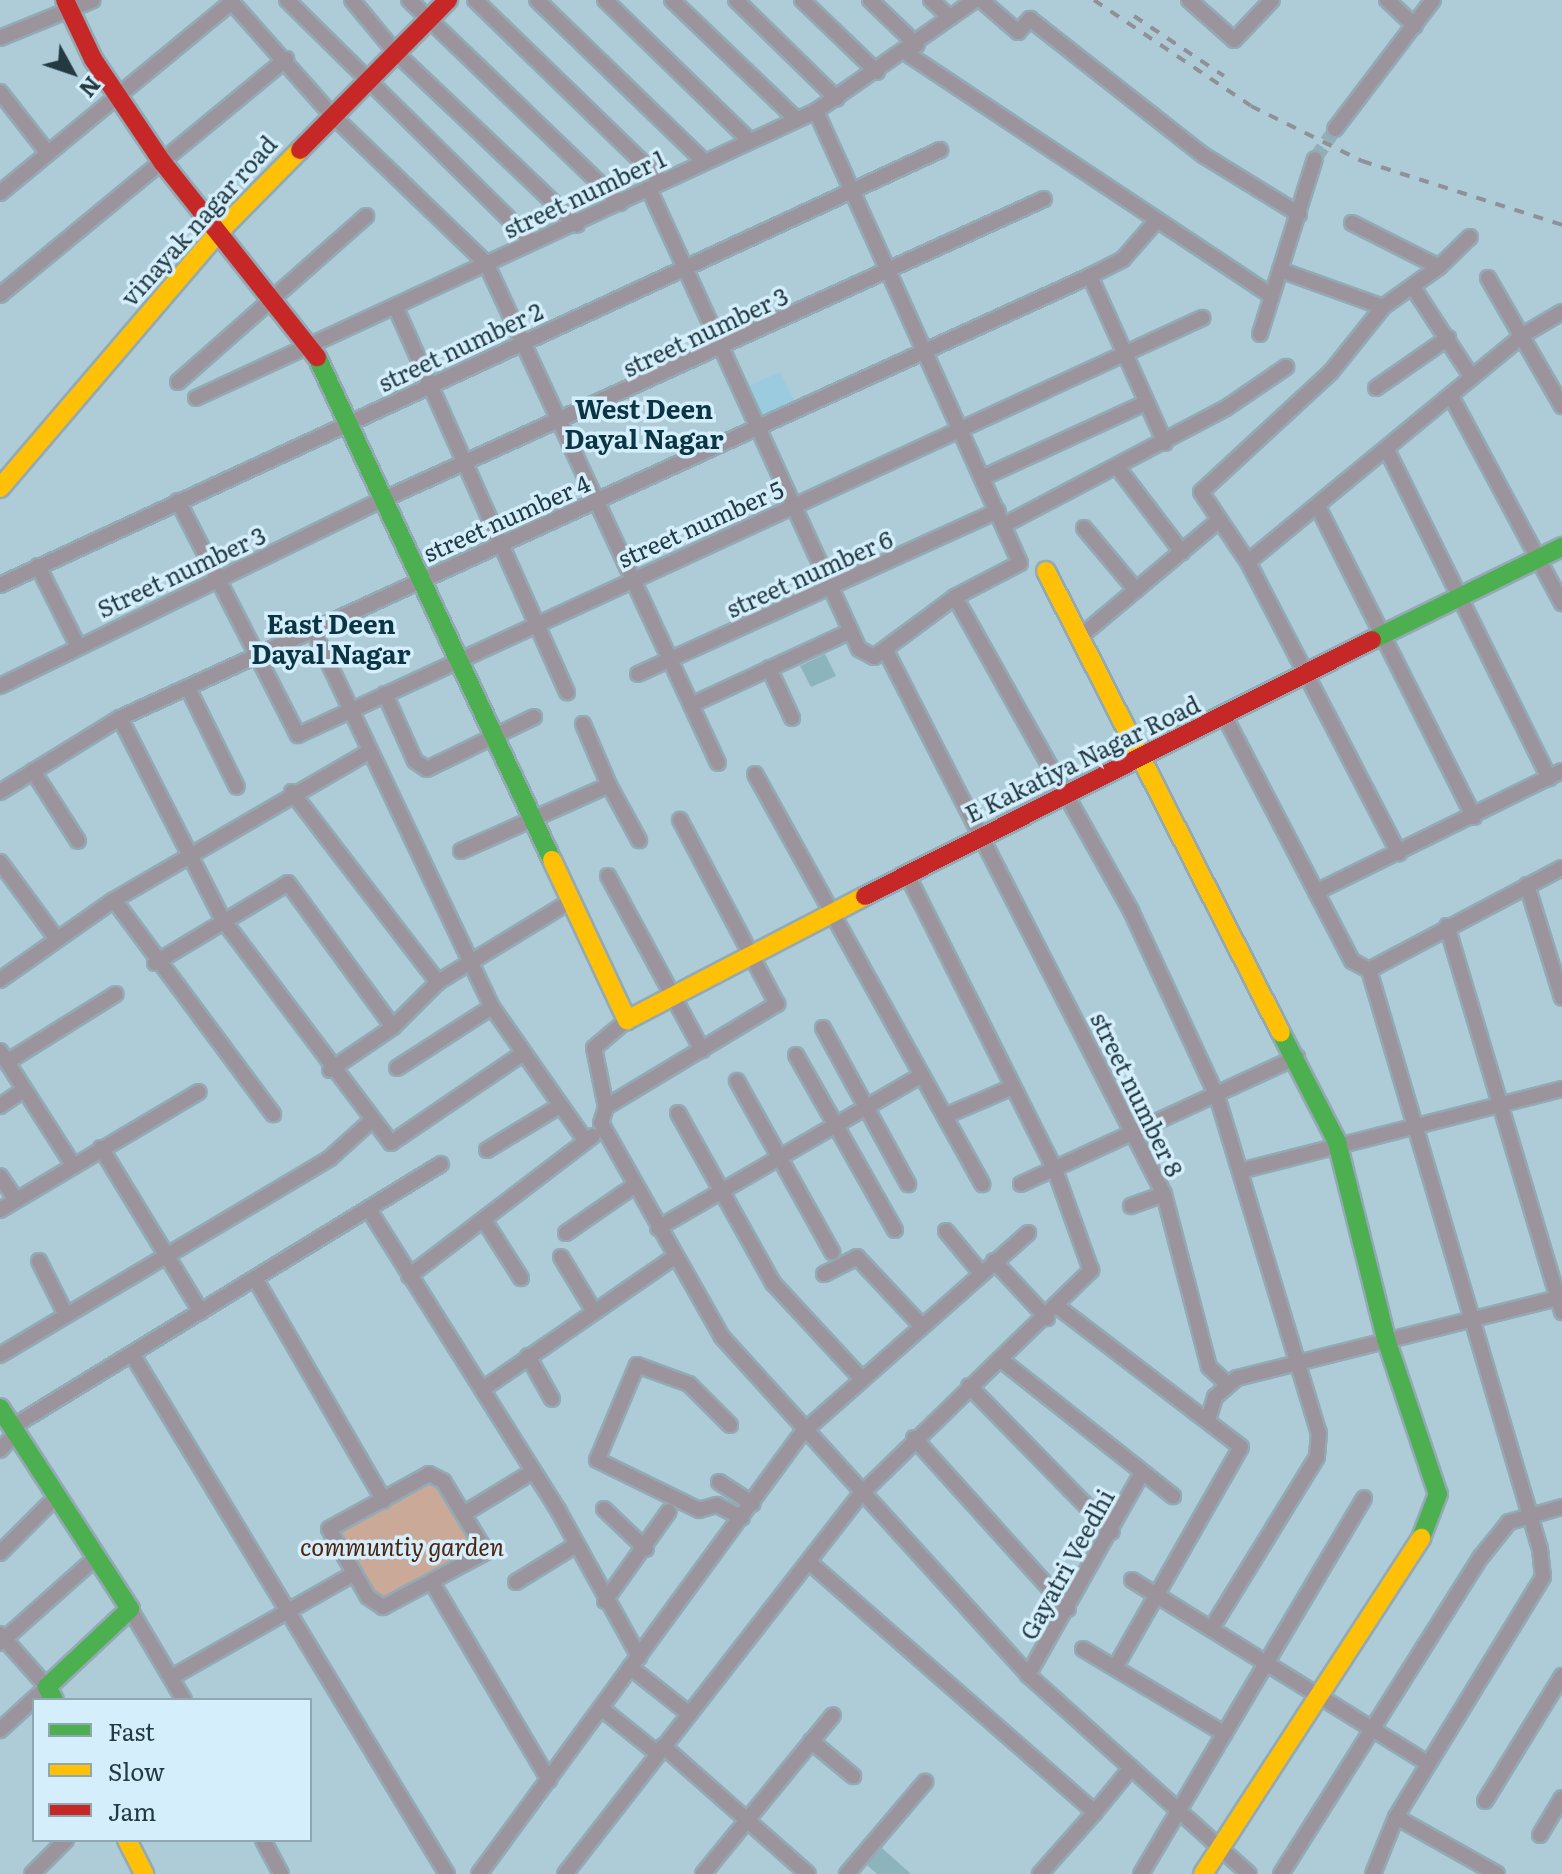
<!DOCTYPE html>
<html>
<head>
<meta charset="utf-8">
<style>
	body { margin:0 }
	#map { position:relative; width:1562px; height:1874px; overflow:hidden; background:#aeccd8; font-family:Literata,serif }
	div>[style] { position:absolute }
	[style*='--x'] { left:calc(var(--x)*1px); top:calc(var(--y)*1px); width:calc(var(--w)*1px); rotate:calc(var(--a)*1deg) }
	.built>* { inset:0; background:#9acbde }
	.green>* { inset:0; background:#cba998 }
	.building>* { inset:0; background:#8cb4bc }
	.street-tunnel>* { height:14px; margin-top:-7px; transform-origin:0; background:repeating-linear-gradient(90deg,#92afba 0 14px,transparent 0 21px) }
	.roads { filter:drop-shadow(2px 0 #93aab4) drop-shadow(-2px 0 #93aab4) drop-shadow(0 2px #93aab4) drop-shadow(0 -2px #93aab4) }
	.street>* { height:14px; margin:-7px; padding:0 7px; transform-origin:7px; border-radius:7px; background:#9c949c }
	.fast>* { height:18px; margin:-9px; padding:0 9px; transform-origin:9px; border-radius:9px; background:#4caf50 }
	.slow>* { height:18px; margin:-9px; padding:0 9px; transform-origin:9px; border-radius:9px; background:#ffc107 }
	.jam>* { height:18px; margin:-9px; padding:0 9px; transform-origin:9px; border-radius:9px; background:#c62828 }
	.rail>* { height:4px; margin-top:-2px; transform-origin:0; background:repeating-linear-gradient(90deg,#8f9098 0 10px,transparent 0 20px) }
	span { translate:-50% -50%; white-space:nowrap; text-align:center; line-height:1.15; -webkit-text-stroke:7px #d4effb; paint-order:stroke }
	.street-label { font-size:24px; color:#243a43 }
	.park-label { font-size:24px; color:#4d230e; font-style:italic }
	.neighbourhood-label { font-size:26px; color:#0b3544; font-weight:700 }
	.legend { position:absolute; left:32px; top:1698px; width:280px; height:144px; box-sizing:border-box; background:#d4effb; border:2px solid #8ea7b1; margin:0; padding:10px 14px; list-style:none; font-size:24px; color:#243a43 }
	.legend li { display:flex; align-items:center; gap:16px; height:40px }
	.legend b { width:40px; border:2px solid #8ea7b1 }
	.north { position:absolute; left:32px; top:32px; width:80px; height:80px; -webkit-text-stroke:6px #d4effb; paint-order:stroke; rotate:130deg; font-size:22px; font-weight:700; line-height:32px; text-align:center; color:#243a43 }
	.north::after { content:''; display:block; margin:auto; width:28px; height:36px; background:#243a43; clip-path:polygon(50% 0,100% 100%,50% 72%,0 100%) }
</style>
</head>
<body>
<div id="map">
	<div class="built">
		<div style="clip-path:polygon(780px 372px,796px 404px,762px 419px,746px 387px)"></div>
	</div>
	<div class="green">
		<div style="clip-path:polygon(434px 1475px,484px 1549px,383px 1607px,329px 1529px)"></div>
	</div>
	<div class="building">
		<div style="clip-path:polygon(825px 654px,836px 676px,811px 687px,800px 666px)"></div>
		<div style="clip-path:polygon(882px 1848px,911px 1874px,877px 1874px,867px 1865px)"></div>
	</div>
	<div class="street-tunnel">
		<div style="--x:1315;--y:159;--w:36;--a:-56"></div>
	</div>
	<div class="roads">
		<div class="street">
			<div style="--x:230;--y:0;--w:151;--a:48.5"></div>
			<div style="--x:330;--y:113;--w:216;--a:43.9"></div>
			<div style="--x:486;--y:263;--w:551;--a:65.11"></div>
			<div style="--x:287;--y:0;--w:343;--a:44.6"></div>
			<div style="--x:352;--y:0;--w:67;--a:50.4"></div>
			<div style="--x:395;--y:52;--w:251;--a:43.5"></div>
			<div style="--x:409;--y:0;--w:293;--a:43.9"></div>
			<div style="--x:475;--y:0;--w:260;--a:44.1"></div>
			<div style="--x:537;--y:0;--w:232;--a:44"></div>
			<div style="--x:605;--y:0;--w:202;--a:44.2"></div>
			<div style="--x:672;--y:0;--w:172;--a:43.8"></div>
			<div style="--x:736;--y:0;--w:141;--a:44.4"></div>
			<div style="--x:802;--y:0;--w:104;--a:43.8"></div>
			<div style="--x:870;--y:0;--w:65;--a:43.8"></div>
			<div style="--x:931;--y:0;--w:26;--a:43"></div>
			<div style="--x:981;--y:0;--w:49;--a:40.9"></div>
			<div style="--x:1018;--y:32;--w:18;--a:-47"></div>
			<div style="--x:1030;--y:19;--w:220;--a:38.2"></div>
			<div style="--x:1203;--y:155;--w:113;--a:31.6"></div>
			<div style="--x:1189;--y:0;--w:60;--a:41.6"></div>
			<div style="--x:1234;--y:40;--w:55;--a:-46.5"></div>
			<div style="--x:1387;--y:0;--w:38;--a:43"></div>
			<div style="--x:0;--y:38;--w:100;--a:-22.2"></div>
			<div style="--x:906;--y:53;--w:439;--a:33.6"></div>
			<div style="--x:0;--y:92;--w:76;--a:51.9"></div>
			<div style="--x:1335;--y:129;--w:162;--a:-52.8"></div>
			<div style="--x:649;--y:189;--w:506;--a:65.46"></div>
			<div style="--x:859;--y:649;--w:17;--a:28"></div>
			<div style="--x:874;--y:657;--w:101;--a:-36.5"></div>
			<div style="--x:955;--y:597;--w:73;--a:-27.6"></div>
			<div style="--x:1020;--y:563;--w:496;--a:-114.3"></div>
			<div style="--x:0;--y:193;--w:301;--a:-39.5"></div>
			<div style="--x:1352;--y:223;--w:97;--a:26.8"></div>
			<div style="--x:1439;--y:267;--w:69;--a:144.5"></div>
			<div style="--x:1383;--y:307;--w:83;--a:128.7"></div>
			<div style="--x:1331;--y:372;--w:177;--a:137.3"></div>
			<div style="--x:1201;--y:492;--w:84;--a:56.1"></div>
			<div style="--x:1248;--y:562;--w:328;--a:62.6"></div>
			<div style="--x:1439;--y:267;--w:43;--a:-44.1"></div>
			<div style="--x:1280;--y:270;--w:109;--a:19.8"></div>
			<div style="--x:1090;--y:276;--w:183;--a:65.8"></div>
			<div style="--x:1488;--y:278;--w:148;--a:60"></div>
			<div style="--x:1414;--y:289;--w:104;--a:56.8"></div>
			<div style="--x:0;--y:295;--w:371;--a:-39.5"></div>
			<div style="--x:395;--y:306;--w:423;--a:66"></div>
			<div style="--x:1260;--y:334;--w:183;--a:-72.6"></div>
			<div style="--x:178;--y:382;--w:251;--a:-41.4"></div>
			<div style="--x:1376;--y:388;--w:88;--a:-34.8"></div>
			<div style="--x:196;--y:398;--w:683;--a:-24.84"></div>
			<div style="--x:816;--y:111;--w:194;--a:-34.9"></div>
			<div style="--x:1452;--y:398;--w:233;--a:61.8"></div>
			<div style="--x:1388;--y:452;--w:364;--a:63.7"></div>
			<div style="--x:1118;--y:468;--w:106;--a:52.7"></div>
			<div style="--x:982;--y:478;--w:179;--a:-24.7"></div>
			<div style="--x:178;--y:501;--w:263;--a:62.9"></div>
			<div style="--x:298;--y:735;--w:996;--a:-24.76"></div>
			<div style="--x:1318;--y:507;--w:347;--a:63.3"></div>
			<div style="--x:1004;--y:525;--w:251;--a:-27.8"></div>
			<div style="--x:1226;--y:408;--w:73;--a:-34.3"></div>
			<div style="--x:1084;--y:528;--w:81;--a:50"></div>
			<div style="--x:1248;--y:562;--w:357;--a:-39.5"></div>
			<div style="--x:1523;--y:335;--w:45;--a:-30.5"></div>
			<div style="--x:38;--y:566;--w:87;--a:63.4"></div>
			<div style="--x:0;--y:585;--w:1036;--a:-24.83"></div>
			<div style="--x:955;--y:597;--w:360;--a:60.7"></div>
			<div style="--x:1131;--y:911;--w:204;--a:65.1"></div>
			<div style="--x:1217;--y:1096;--w:352;--a:73.2"></div>
			<div style="--x:1319;--y:1433;--w:24;--a:95"></div>
			<div style="--x:1317;--y:1457;--w:201;--a:121.6"></div>
			<div style="--x:313;--y:630;--w:417;--a:64.6"></div>
			<div style="--x:492;--y:1007;--w:162;--a:55"></div>
			<div style="--x:1081;--y:636;--w:180;--a:-40"></div>
			<div style="--x:886;--y:651;--w:610;--a:62.89"></div>
			<div style="--x:1164;--y:1194;--w:179;--a:75.4"></div>
			<div style="--x:1209;--y:1367;--w:23;--a:43"></div>
			<div style="--x:769;--y:668;--w:55;--a:65.3"></div>
			<div style="--x:638;--y:674;--w:395;--a:-24.4"></div>
			<div style="--x:0;--y:686;--w:425;--a:-26"></div>
			<div style="--x:382;--y:500;--w:727;--a:-24.45"></div>
			<div style="--x:188;--y:688;--w:110;--a:63.7"></div>
			<div style="--x:385;--y:694;--w:73;--a:65.9"></div>
			<div style="--x:415;--y:761;--w:14;--a:34"></div>
			<div style="--x:427;--y:769;--w:119;--a:-25.9"></div>
			<div style="--x:691;--y:705;--w:176;--a:-24.8"></div>
			<div style="--x:1224;--y:715;--w:277;--a:62.5"></div>
			<div style="--x:1352;--y:961;--w:19;--a:28"></div>
			<div style="--x:1369;--y:970;--w:604;--a:73.55"></div>
			<div style="--x:1540;--y:1549;--w:28;--a:84"></div>
			<div style="--x:1543;--y:1577;--w:281;--a:121.5"></div>
			<div style="--x:1396;--y:1817;--w:61;--a:112"></div>
			<div style="--x:120;--y:718;--w:227;--a:63"></div>
			<div style="--x:223;--y:920;--w:279;--a:53"></div>
			<div style="--x:391;--y:1143;--w:158;--a:-34.2"></div>
			<div style="--x:583;--y:724;--w:66;--a:66.9"></div>
			<div style="--x:33;--y:771;--w:83;--a:57.3"></div>
			<div style="--x:755;--y:774;--w:469;--a:61"></div>
			<div style="--x:0;--y:792;--w:141;--a:-31.7"></div>
			<div style="--x:120;--y:718;--w:1066;--a:-24.5"></div>
			<div style="--x:1090;--y:276;--w:37;--a:-27"></div>
			<div style="--x:1123;--y:259;--w:52;--a:-48.9"></div>
			<div style="--x:292;--y:792;--w:240;--a:52.5"></div>
			<div style="--x:461;--y:851;--w:162;--a:-24"></div>
			<div style="--x:609;--y:785;--w:63;--a:61.4"></div>
			<div style="--x:0;--y:862;--w:94;--a:53.6"></div>
			<div style="--x:608;--y:876;--w:198;--a:61.6"></div>
			<div style="--x:1527;--y:885;--w:118;--a:72.8"></div>
			<div style="--x:1316;--y:892;--w:274;--a:-26.2"></div>
			<div style="--x:114;--y:900;--w:267;--a:53.4"></div>
			<div style="--x:1447;--y:926;--w:403;--a:73.4"></div>
			<div style="--x:155;--y:963;--w:155;--a:-31"></div>
			<div style="--x:288;--y:883;--w:178;--a:53.9"></div>
			<div style="--x:1369;--y:970;--w:218;--a:-27.9"></div>
			<div style="--x:0;--y:980;--w:139;--a:-35.1"></div>
			<div style="--x:114;--y:900;--w:294;--a:-30.2"></div>
			<div style="--x:627;--y:1020;--w:43;--a:139.7"></div>
			<div style="--x:594;--y:1048;--w:60;--a:78.5"></div>
			<div style="--x:606;--y:1107;--w:17;--a:107"></div>
			<div style="--x:601;--y:1123;--w:246;--a:60.5"></div>
			<div style="--x:722;--y:1337;--w:456;--a:47.8"></div>
			<div style="--x:1028;--y:1675;--w:297;--a:42"></div>
			<div style="--x:823;--y:1028;--w:178;--a:61.4"></div>
			<div style="--x:0;--y:1051;--w:135;--a:57.4"></div>
			<div style="--x:796;--y:1055;--w:201;--a:60.5"></div>
			<div style="--x:7;--y:1062;--w:128;--a:-32"></div>
			<div style="--x:397;--y:1068;--w:113;--a:-32.7"></div>
			<div style="--x:330;--y:1070;--w:76;--a:-34.3"></div>
			<div style="--x:393;--y:1027;--w:64;--a:-45"></div>
			<div style="--x:438;--y:982;--w:153;--a:-31.4"></div>
			<div style="--x:737;--y:1081;--w:196;--a:60.9"></div>
			<div style="--x:0;--y:1106;--w:29;--a:-34"></div>
			<div style="--x:606;--y:1107;--w:200;--a:-31.1"></div>
			<div style="--x:777;--y:1004;--w:208;--a:-117.8"></div>
			<div style="--x:678;--y:1113;--w:195;--a:60.8"></div>
			<div style="--x:773;--y:1283;--w:128;--a:47.2"></div>
			<div style="--x:945;--y:1116;--w:74;--a:-23.1"></div>
			<div style="--x:101;--y:1148;--w:192;--a:58.6"></div>
			<div style="--x:487;--y:1150;--w:81;--a:-31.3"></div>
			<div style="--x:1244;--y:1170;--w:328;--a:-14.3"></div>
			<div style="--x:0;--y:1176;--w:29;--a:56"></div>
			<div style="--x:1021;--y:1184;--w:304;--a:-24.7"></div>
			<div style="--x:1131;--y:1206;--w:35;--a:-20"></div>
			<div style="--x:0;--y:1210;--w:231;--a:-30.7"></div>
			<div style="--x:371;--y:1213;--w:351;--a:57.8"></div>
			<div style="--x:558;--y:1510;--w:168;--a:61.1"></div>
			<div style="--x:484;--y:1220;--w:69;--a:57.5"></div>
			<div style="--x:658;--y:1228;--w:305;--a:-30.1"></div>
			<div style="--x:946;--y:1231;--w:53;--a:50.3"></div>
			<div style="--x:566;--y:1233;--w:83;--a:-34.7"></div>
			<div style="--x:561;--y:1257;--w:60;--a:58.7"></div>
			<div style="--x:39;--y:1261;--w:60;--a:63.4"></div>
			<div style="--x:994;--y:1261;--w:78;--a:47.1"></div>
			<div style="--x:824;--y:1274;--w:37;--a:-27"></div>
			<div style="--x:857;--y:1257;--w:91;--a:46.8"></div>
			<div style="--x:409;--y:1276;--w:231;--a:-37.3"></div>
			<div style="--x:256;--y:1280;--w:255;--a:59.9"></div>
			<div style="--x:1058;--y:1307;--w:230;--a:37.4"></div>
			<div style="--x:1241;--y:1447;--w:254;--a:119.7"></div>
			<div style="--x:132;--y:1354;--w:608;--a:58.79"></div>
			<div style="--x:0;--y:1355;--w:384;--a:-30.8"></div>
			<div style="--x:330;--y:1158;--w:57;--a:-42.1"></div>
			<div style="--x:528;--y:1356;--w:49;--a:60.8"></div>
			<div style="--x:1000;--y:1359;--w:221;--a:38.4"></div>
			<div style="--x:969;--y:1386;--w:204;--a:45.6"></div>
			<div style="--x:483;--y:1389;--w:232;--a:-34.6"></div>
			<div style="--x:1208;--y:1420;--w:24;--a:-73"></div>
			<div style="--x:1215;--y:1397;--w:29;--a:-41"></div>
			<div style="--x:1237;--y:1378;--w:335;--a:-14"></div>
			<div style="--x:730;--y:1425;--w:58;--a:-135"></div>
			<div style="--x:689;--y:1384;--w:55;--a:-159.9"></div>
			<div style="--x:637;--y:1365;--w:103;--a:112.8"></div>
			<div style="--x:597;--y:1460;--w:114;--a:26.1"></div>
			<div style="--x:699;--y:1510;--w:19;--a:-16"></div>
			<div style="--x:717;--y:1505;--w:28;--a:27"></div>
			<div style="--x:12;--y:1427;--w:503;--a:-31.51"></div>
			<div style="--x:914;--y:1438;--w:230;--a:48"></div>
			<div style="--x:0;--y:1450;--w:23;--a:-47"></div>
			<div style="--x:429;--y:1474;--w:16;--a:27"></div>
			<div style="--x:443;--y:1481;--w:83;--a:58.8"></div>
			<div style="--x:486;--y:1552;--w:117;--a:151.9"></div>
			<div style="--x:383;--y:1607;--w:18;--a:-146"></div>
			<div style="--x:368;--y:1597;--w:78;--a:-119.8"></div>
			<div style="--x:329;--y:1529;--w:114;--a:-28.8"></div>
			<div style="--x:719;--y:1482;--w:40;--a:32.9"></div>
			<div style="--x:604;--y:1509;--w:58;--a:43.6"></div>
			<div style="--x:465;--y:1513;--w:79;--a:-31.5"></div>
			<div style="--x:0;--y:1553;--w:79;--a:-45"></div>
			<div style="--x:809;--y:1562;--w:380;--a:41.2"></div>
			<div style="--x:1095;--y:1812;--w:83;--a:131.6"></div>
			<div style="--x:1132;--y:1580;--w:347;--a:31.8"></div>
			<div style="--x:516;--y:1582;--w:70;--a:-31.7"></div>
			<div style="--x:433;--y:1584;--w:228;--a:59.4"></div>
			<div style="--x:605;--y:1601;--w:110;--a:-54.6"></div>
			<div style="--x:130;--y:1609;--w:106;--a:59.3"></div>
			<div style="--x:0;--y:1634;--w:71;--a:48.4"></div>
			<div style="--x:47;--y:1687;--w:64;--a:137.5"></div>
			<div style="--x:0;--y:1643;--w:123;--a:-41.7"></div>
			<div style="--x:1083;--y:1649;--w:165;--a:30.9"></div>
			<div style="--x:630;--y:1667;--w:74;--a:38.4"></div>
			<div style="--x:1028;--y:1675;--w:232;--a:-60.6"></div>
			<div style="--x:172;--y:1677;--w:210;--a:-29.6"></div>
			<div style="--x:601;--y:1708;--w:72;--a:38.8"></div>
			<div style="--x:811;--y:1741;--w:55;--a:39.8"></div>
			<div style="--x:663;--y:1746;--w:193;--a:41.4"></div>
			<div style="--x:1485;--y:1801;--w:147;--a:-58.4"></div>
			<div style="--x:1095;--y:1812;--w:57;--a:-50.7"></div>
			<div style="--x:1396;--y:1817;--w:116;--a:29.4"></div>
			<div style="--x:1540;--y:1835;--w:43;--a:-59.3"></div>
			<div style="--x:263;--y:1840;--w:38;--a:62"></div>
			<div style="--x:32;--y:1874;--w:48;--a:-45"></div>
			<div style="--x:479;--y:1874;--w:547;--a:-53.78"></div>
			<div style="--x:802;--y:1433;--w:302;--a:-41.5"></div>
			<div style="--x:565;--y:1874;--w:483;--a:-52.1"></div>
			<div style="--x:862;--y:1493;--w:320;--a:-44.2"></div>
			<div style="--x:1091;--y:1270;--w:106;--a:-109.8"></div>
			<div style="--x:1055;--y:1170;--w:332;--a:-116.6"></div>
			<div style="--x:703;--y:1874;--w:205;--a:-50.7"></div>
			<div style="--x:847;--y:1874;--w:121;--a:-49.7"></div>
			<div style="--x:1141;--y:1874;--w:437;--a:-59.3"></div>
			<div style="--x:1281;--y:1874;--w:375;--a:-57.8"></div>
			<div style="--x:1481;--y:1557;--w:45;--a:-51.3"></div>
			<div style="--x:1509;--y:1522;--w:55;--a:-15.8"></div>
		</div>
		<div class="fast">
			<div style="--x:317;--y:357;--w:555;--a:64.96"></div>
			<div style="--x:1372;--y:640;--w:212;--a:-26.1"></div>
			<div style="--x:1281;--y:1033;--w:123;--a:62.8"></div>
			<div style="--x:1337;--y:1142;--w:203;--a:76"></div>
			<div style="--x:1386;--y:1339;--w:163;--a:71.5"></div>
			<div style="--x:1438;--y:1494;--w:47;--a:111.1"></div>
			<div style="--x:0;--y:1408;--w:239;--a:57.1"></div>
			<div style="--x:130;--y:1609;--w:114;--a:136.8"></div>
			<div style="--x:47;--y:1687;--w:15;--a:62"></div>
		</div>
		<div class="slow">
			<div style="--x:0;--y:488;--w:337;--a:-49.5"></div>
			<div style="--x:219;--y:232;--w:115;--a:-45.4"></div>
			<div style="--x:1046;--y:571;--w:518;--a:63.04"></div>
			<div style="--x:552;--y:860;--w:177;--a:64.9"></div>
			<div style="--x:627;--y:1020;--w:268;--a:-27.5"></div>
			<div style="--x:127;--y:1840;--w:38;--a:63"></div>
			<div style="--x:1203;--y:1874;--w:401;--a:-57"></div>
		</div>
		<div class="jam">
			<div style="--x:65;--y:0;--w:65;--a:64.6"></div>
			<div style="--x:93;--y:59;--w:125;--a:56.1"></div>
			<div style="--x:163;--y:163;--w:248;--a:51.6"></div>
			<div style="--x:300;--y:150;--w:211;--a:-45.4"></div>
			<div style="--x:865;--y:896;--w:568;--a:-26.79"></div>
		</div>
	</div>
	<div class="rail">
		<div style="--x:1094;--y:0;--w:189;--a:34"></div>
		<div style="--x:1251;--y:106;--w:124;--a:26.4"></div>
		<div style="--x:1362;--y:161;--w:210;--a:17.7"></div>
		<div style="--x:1134;--y:16;--w:108;--a:33.7"></div>
	</div>
	<div class="street-label">
		<span style="left:584px;top:193px;rotate:-25deg">street number 1</span>
		<span style="left:198px;top:220px;rotate:-48deg">vinayak nagar road</span>
		<span style="left:705px;top:331px;rotate:-25deg">street number 3</span>
		<span style="left:460px;top:346px;rotate:-25deg">street number 2</span>
		<span style="left:506px;top:517px;rotate:-24deg">street number 4</span>
		<span style="left:700px;top:523px;rotate:-24deg">street number 5</span>
		<span style="left:181px;top:571px;rotate:-25deg">Street number 3</span>
		<span style="left:809px;top:573px;rotate:-24deg">street number 6</span>
		<span style="left:1082px;top:758px;rotate:-26deg">E Kakatiya Nagar Road</span>
		<span style="left:1138px;top:1094px;rotate:64deg">street number 8</span>
		<span style="left:1066px;top:1564px;rotate:-61deg">Gayatri Veedhi</span>
	</div>
	<div class="park-label">
		<span style="left:402px;top:1546px">communtiy garden</span>
	</div>
	<div class="neighbourhood-label">
		<span style="left:644px;top:423px">West Deen<br>Dayal Nagar</span>
		<span style="left:331px;top:638px">East Deen<br>Dayal Nagar</span>
	</div>
	<ul class="legend">
	<li><b style="height:10px;background:#4caf50"></b>Fast</li>
	<li><b style="height:10px;background:#ffc107"></b>Slow</li>
	<li><b style="height:10px;background:#c62828"></b>Jam</li>
	</ul>
	<div class="north">N</div>
</div>
</body>
</html>
